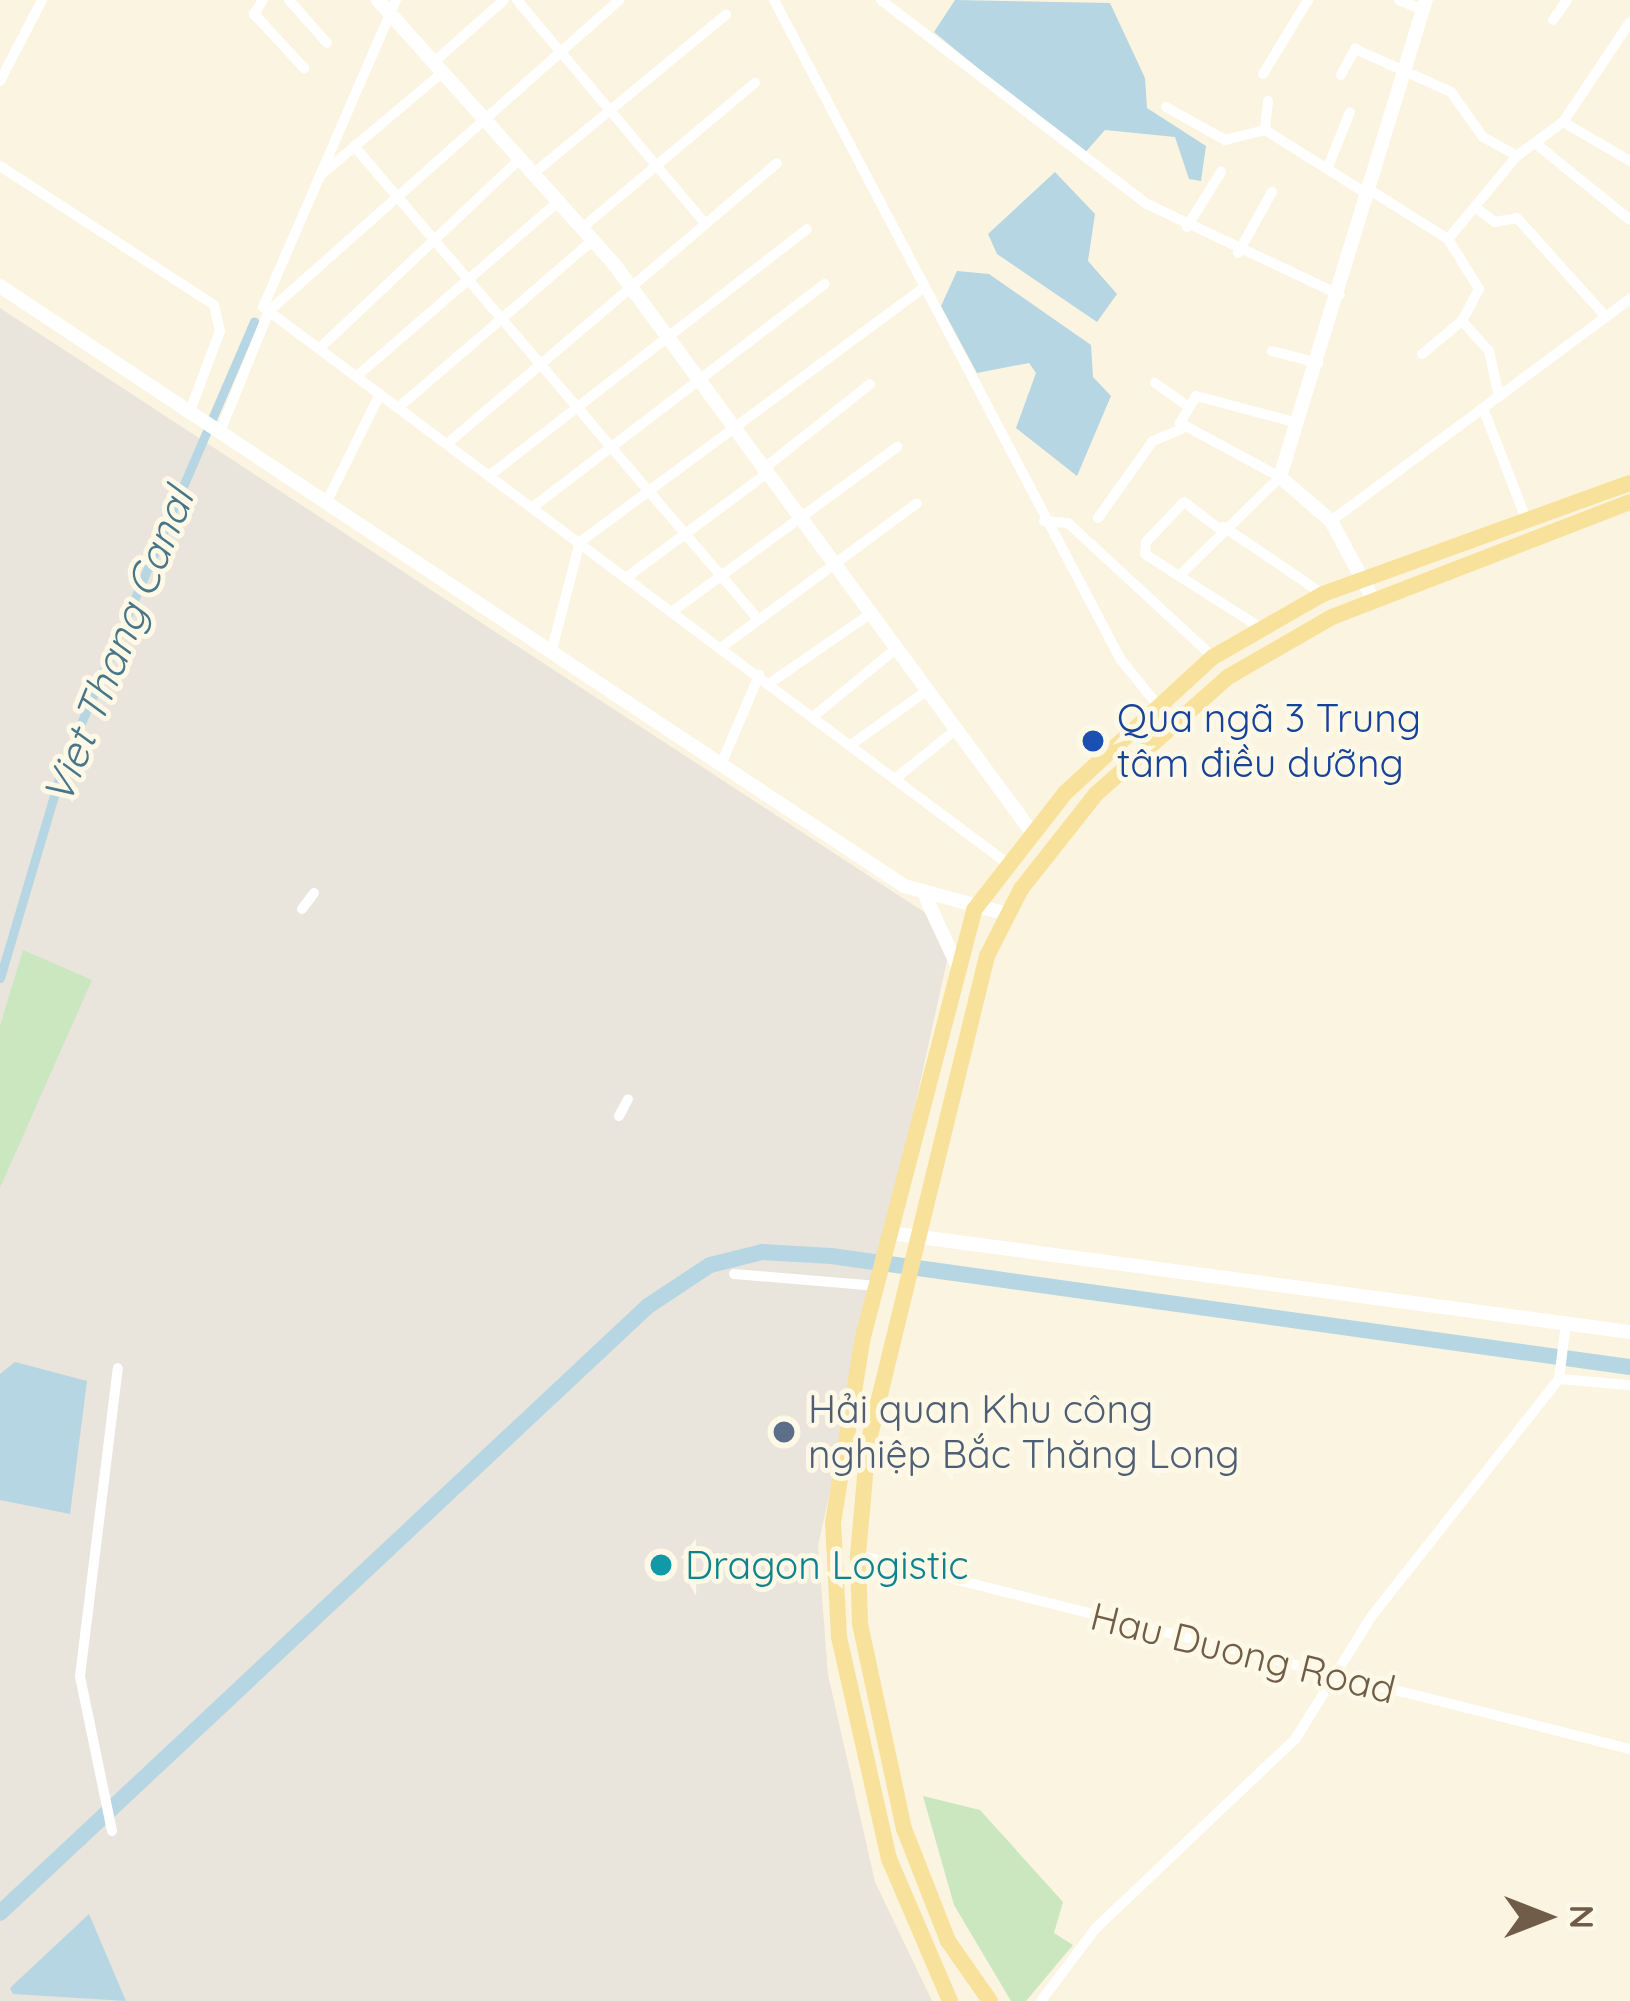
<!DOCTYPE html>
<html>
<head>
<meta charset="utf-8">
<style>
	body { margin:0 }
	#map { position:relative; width:1630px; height:2001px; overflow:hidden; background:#fbf4e0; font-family:Quicksand,sans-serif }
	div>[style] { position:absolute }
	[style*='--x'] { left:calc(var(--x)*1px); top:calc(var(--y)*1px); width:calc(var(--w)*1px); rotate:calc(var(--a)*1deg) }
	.industrial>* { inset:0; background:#e9e4dc }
	.green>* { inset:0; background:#cae7c0 }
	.water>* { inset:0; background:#b6d6e3 }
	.canal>* { height:9px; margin:-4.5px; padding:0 4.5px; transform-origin:4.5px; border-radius:4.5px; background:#b6d6e3 }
	.river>* { height:16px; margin:-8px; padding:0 8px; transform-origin:8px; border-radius:8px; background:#b6d6e3 }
	.minor>* { height:10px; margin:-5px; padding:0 5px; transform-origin:5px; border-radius:5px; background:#fff }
	.tertiary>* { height:14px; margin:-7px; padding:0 7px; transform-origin:7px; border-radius:7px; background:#fff }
	.primary>* { height:16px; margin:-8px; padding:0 8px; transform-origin:8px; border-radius:8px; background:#f8e29b }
	.dots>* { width:33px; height:33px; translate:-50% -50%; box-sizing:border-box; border:6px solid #fef8e6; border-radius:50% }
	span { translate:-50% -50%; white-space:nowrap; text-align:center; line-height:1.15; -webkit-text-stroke:10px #fef8e6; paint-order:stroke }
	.transit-label { font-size:39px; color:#164399 }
	.left { translate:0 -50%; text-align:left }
	.service-label { font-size:39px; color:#4e5e75 }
	.culture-label { font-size:39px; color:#0d838f }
	.street-label { font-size:39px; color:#705d49 }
	.water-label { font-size:42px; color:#47768a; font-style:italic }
	.north { position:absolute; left:1486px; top:1857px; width:120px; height:120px; -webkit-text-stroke:9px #fef8e6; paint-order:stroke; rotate:90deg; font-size:33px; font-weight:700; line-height:48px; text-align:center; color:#705d49 }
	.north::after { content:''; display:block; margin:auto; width:42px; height:54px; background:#705d49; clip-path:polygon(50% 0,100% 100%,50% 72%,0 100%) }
</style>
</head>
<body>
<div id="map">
	<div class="industrial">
		<div style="clip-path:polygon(0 308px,924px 912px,951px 942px,818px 1546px,828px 1675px,875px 1882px,932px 2001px,0 2001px)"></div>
	</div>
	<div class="green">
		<div style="clip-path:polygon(23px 950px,92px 980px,0 1188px,0 1026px)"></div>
		<div style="clip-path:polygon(923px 1796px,980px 1810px,1063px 1902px,1054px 1933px,1073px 1945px,1026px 2001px,1011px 2001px,954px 1905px)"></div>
	</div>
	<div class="water">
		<div style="clip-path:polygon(955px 0,1110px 3px,1145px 78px,1147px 108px,1206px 146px,1201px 181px,1189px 179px,1175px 137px,1105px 130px,1083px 155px,934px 32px)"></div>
		<div style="clip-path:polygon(1055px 172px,1095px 214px,1088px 261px,1117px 294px,1097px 322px,997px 254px,988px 234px)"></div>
		<div style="clip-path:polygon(957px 271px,989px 274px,1091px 345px,1093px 377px,1111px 396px,1077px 476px,1016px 428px,1036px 373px,1029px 363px,977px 373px,941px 306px)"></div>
		<div style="clip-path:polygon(15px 1362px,87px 1381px,70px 1514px,0 1500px,0 1374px)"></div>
		<div style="clip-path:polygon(89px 1914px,126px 2001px,13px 1994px,10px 1988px)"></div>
	</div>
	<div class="canal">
		<div style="--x:0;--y:978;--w:222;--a:-73.5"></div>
		<div style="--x:63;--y:765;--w:483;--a:-66.7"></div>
	</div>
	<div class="river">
		<div style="--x:0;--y:1913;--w:888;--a:-43.13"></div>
		<div style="--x:648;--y:1306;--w:74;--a:-33.5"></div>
		<div style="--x:710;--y:1265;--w:54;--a:-14"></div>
		<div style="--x:762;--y:1252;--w:69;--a:3.3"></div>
		<div style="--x:831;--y:1256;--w:807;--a:7.91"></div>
	</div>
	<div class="minor">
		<div style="--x:263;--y:0;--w:17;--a:123"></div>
		<div style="--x:254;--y:14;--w:74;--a:47.2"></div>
		<div style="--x:289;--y:0;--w:57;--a:48.5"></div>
		<div style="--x:396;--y:0;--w:335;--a:113.4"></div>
		<div style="--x:263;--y:307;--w:925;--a:36.78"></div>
		<div style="--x:517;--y:0;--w:292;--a:49.9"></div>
		<div style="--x:774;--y:0;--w:746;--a:62.27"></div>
		<div style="--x:1121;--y:660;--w:84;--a:50.8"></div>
		<div style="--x:881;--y:0;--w:335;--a:37.5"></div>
		<div style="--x:1147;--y:204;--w:213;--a:25.2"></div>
		<div style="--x:1399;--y:0;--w:24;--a:22"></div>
		<div style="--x:1553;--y:20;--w:24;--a:-55"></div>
		<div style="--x:435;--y:61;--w:92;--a:-41.5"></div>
		<div style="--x:1263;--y:74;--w:87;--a:-58.7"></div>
		<div style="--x:1341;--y:75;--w:30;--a:-62"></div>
		<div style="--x:1355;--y:49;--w:105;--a:24.1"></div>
		<div style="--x:1451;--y:92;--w:55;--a:54.6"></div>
		<div style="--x:1483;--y:137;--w:39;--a:29"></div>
		<div style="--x:0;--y:81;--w:91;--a:-62.6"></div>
		<div style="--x:1268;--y:101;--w:29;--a:96"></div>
		<div style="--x:1265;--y:130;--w:123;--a:32"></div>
		<div style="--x:1166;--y:107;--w:68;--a:29.2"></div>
		<div style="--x:1225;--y:140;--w:41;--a:-14"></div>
		<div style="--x:1563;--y:122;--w:78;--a:30.2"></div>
		<div style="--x:1535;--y:143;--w:122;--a:39"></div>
		<div style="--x:354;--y:146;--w:622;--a:49.5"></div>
		<div style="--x:0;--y:166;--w:255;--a:33"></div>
		<div style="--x:214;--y:305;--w:27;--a:77"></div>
		<div style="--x:220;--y:331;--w:85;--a:110.6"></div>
		<div style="--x:1328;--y:167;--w:59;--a:-68.2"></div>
		<div style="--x:323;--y:173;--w:158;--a:-40.1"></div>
		<div style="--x:534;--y:173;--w:249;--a:-39.5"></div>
		<div style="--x:1373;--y:192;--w:89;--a:32.1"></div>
		<div style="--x:1448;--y:239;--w:59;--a:58.2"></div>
		<div style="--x:1479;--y:289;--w:36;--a:118"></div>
		<div style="--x:1462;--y:321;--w:40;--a:48"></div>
		<div style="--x:1489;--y:351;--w:47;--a:77.7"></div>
		<div style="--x:1475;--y:207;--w:25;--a:37"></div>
		<div style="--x:1495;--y:222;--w:22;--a:-10"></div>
		<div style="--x:1517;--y:218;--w:133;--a:48"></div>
		<div style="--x:1187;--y:227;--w:65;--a:-58.3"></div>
		<div style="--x:582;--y:228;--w:226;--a:-40"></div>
		<div style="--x:1448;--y:239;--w:108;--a:-50.3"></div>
		<div style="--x:1517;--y:156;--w:57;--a:-36.5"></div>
		<div style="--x:1563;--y:122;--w:120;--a:-56.2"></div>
		<div style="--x:1238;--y:253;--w:70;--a:-60.9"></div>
		<div style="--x:320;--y:348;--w:277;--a:-43.4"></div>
		<div style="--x:1272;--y:351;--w:48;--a:14.6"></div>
		<div style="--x:1422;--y:354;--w:52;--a:-39.5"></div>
		<div style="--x:357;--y:376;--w:267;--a:-40.9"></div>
		<div style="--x:1155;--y:383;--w:42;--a:35.2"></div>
		<div style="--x:399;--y:407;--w:256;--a:-40.7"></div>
		<div style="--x:1483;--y:408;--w:119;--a:68.8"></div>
		<div style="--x:220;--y:432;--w:131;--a:-68"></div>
		<div style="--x:269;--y:311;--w:468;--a:-41.6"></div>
		<div style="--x:447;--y:444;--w:433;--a:-40.4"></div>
		<div style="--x:762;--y:470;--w:138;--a:-38.5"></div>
		<div style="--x:490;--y:475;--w:401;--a:-37.8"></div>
		<div style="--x:1280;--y:477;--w:114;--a:-151.6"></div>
		<div style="--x:1180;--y:423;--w:31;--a:-59"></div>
		<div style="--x:1196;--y:396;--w:106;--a:14.8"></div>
		<div style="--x:326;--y:503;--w:122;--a:-63.6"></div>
		<div style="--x:533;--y:507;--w:367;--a:-37.4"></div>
		<div style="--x:1098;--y:518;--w:95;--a:-54.5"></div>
		<div style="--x:1153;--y:441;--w:30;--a:-23"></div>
		<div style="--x:1044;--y:521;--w:24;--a:5"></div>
		<div style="--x:1068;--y:523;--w:197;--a:42.7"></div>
		<div style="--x:1331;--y:521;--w:372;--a:-36.6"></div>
		<div style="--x:1224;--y:527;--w:120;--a:34.1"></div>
		<div style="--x:1179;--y:576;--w:40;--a:-147.1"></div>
		<div style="--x:1145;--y:554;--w:12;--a:-85"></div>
		<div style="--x:1146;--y:542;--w:55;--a:-46.5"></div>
		<div style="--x:1184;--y:502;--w:46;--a:37.1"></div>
		<div style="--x:627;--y:577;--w:172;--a:-36.5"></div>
		<div style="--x:673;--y:611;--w:278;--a:-36.2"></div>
		<div style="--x:1261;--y:628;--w:97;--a:-147.6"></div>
		<div style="--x:1179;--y:576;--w:141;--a:-44.4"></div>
		<div style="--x:722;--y:647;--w:242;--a:-36.4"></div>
		<div style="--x:551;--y:653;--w:115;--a:-75.4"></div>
		<div style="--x:580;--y:542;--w:427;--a:-36.5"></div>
		<div style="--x:770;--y:683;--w:118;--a:-34.6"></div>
		<div style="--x:814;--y:716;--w:101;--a:-39.4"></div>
		<div style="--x:852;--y:744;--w:86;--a:-35.5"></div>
		<div style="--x:721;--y:765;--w:98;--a:-67.1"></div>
		<div style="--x:896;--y:778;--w:73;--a:-38.9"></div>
		<div style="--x:302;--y:909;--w:20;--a:-53"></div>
		<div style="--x:619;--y:1116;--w:19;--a:-62"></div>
		<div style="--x:734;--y:1274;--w:144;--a:4.8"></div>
		<div style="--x:1559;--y:1379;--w:71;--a:4.8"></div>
		<div style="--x:858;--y:1555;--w:796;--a:14.11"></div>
		<div style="--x:112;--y:1831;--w:158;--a:-101.7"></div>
		<div style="--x:80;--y:1676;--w:310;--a:-83"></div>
		<div style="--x:1041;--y:2001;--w:91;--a:-53"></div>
		<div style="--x:1096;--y:1928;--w:276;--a:-43.5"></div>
		<div style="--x:1296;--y:1738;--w:142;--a:-58.2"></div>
		<div style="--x:1371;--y:1617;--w:303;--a:-51.7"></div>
		<div style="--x:1559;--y:1379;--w:56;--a:-82.9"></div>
	</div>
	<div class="tertiary">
		<div style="--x:378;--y:0;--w:354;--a:48.2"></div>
		<div style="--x:614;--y:264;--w:704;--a:53.67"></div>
		<div style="--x:0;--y:286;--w:1085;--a:33.57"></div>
		<div style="--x:904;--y:886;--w:107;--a:15.2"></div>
		<div style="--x:1373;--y:599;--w:89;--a:-118.3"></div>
		<div style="--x:1331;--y:521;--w:67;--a:-139.2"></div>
		<div style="--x:1280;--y:477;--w:499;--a:-73"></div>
		<div style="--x:926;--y:898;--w:74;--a:65.2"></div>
		<div style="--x:890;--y:1233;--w:747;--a:7.62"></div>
	</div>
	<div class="primary">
		<div style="--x:950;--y:2001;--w:155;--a:-113.2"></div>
		<div style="--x:889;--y:1859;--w:228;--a:-102.7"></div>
		<div style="--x:839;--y:1637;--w:114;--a:-93"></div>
		<div style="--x:833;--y:1523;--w:184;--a:-80.9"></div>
		<div style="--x:862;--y:1341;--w:445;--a:-75.4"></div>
		<div style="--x:974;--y:910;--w:148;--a:-52.1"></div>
		<div style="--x:1065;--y:793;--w:201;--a:-42.6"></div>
		<div style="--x:1213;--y:657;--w:127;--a:-29.8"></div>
		<div style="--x:1323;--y:594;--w:326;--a:-19.9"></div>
		<div style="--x:990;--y:2001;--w:73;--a:-125"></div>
		<div style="--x:948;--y:1941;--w:120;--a:-111.4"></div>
		<div style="--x:904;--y:1829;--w:210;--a:-102.1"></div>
		<div style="--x:860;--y:1624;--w:69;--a:-91.7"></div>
		<div style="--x:858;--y:1555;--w:111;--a:-84.9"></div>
		<div style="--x:868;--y:1444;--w:502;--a:-76.3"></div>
		<div style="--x:987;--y:956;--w:75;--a:-63.1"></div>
		<div style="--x:1021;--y:889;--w:121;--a:-51.7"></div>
		<div style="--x:1096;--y:794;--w:176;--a:-41.6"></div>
		<div style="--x:1228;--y:677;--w:120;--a:-30"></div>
		<div style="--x:1332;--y:617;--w:319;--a:-21.1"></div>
	</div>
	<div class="dots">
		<div style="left:1093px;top:741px;background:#1a4fb4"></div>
		<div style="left:784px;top:1432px;background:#5c6f8a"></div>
		<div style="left:661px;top:1565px;background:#0f9aa8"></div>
	</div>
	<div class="transit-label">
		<span class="left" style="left:1117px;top:741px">Qua ngã 3 Trung<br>tâm điều dưỡng</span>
	</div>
	<div class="service-label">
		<span class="left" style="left:808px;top:1432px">Hải quan Khu công<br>nghiệp Bắc Thăng Long</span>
	</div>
	<div class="culture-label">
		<span class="left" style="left:685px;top:1565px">Dragon Logistic</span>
	</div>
	<div class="street-label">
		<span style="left:1243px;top:1653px;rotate:14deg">Hau Duong Road</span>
	</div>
	<div class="water-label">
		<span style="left:118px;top:646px;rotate:-68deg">Viet Thang Canal</span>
	</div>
	<div class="north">N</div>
</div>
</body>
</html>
